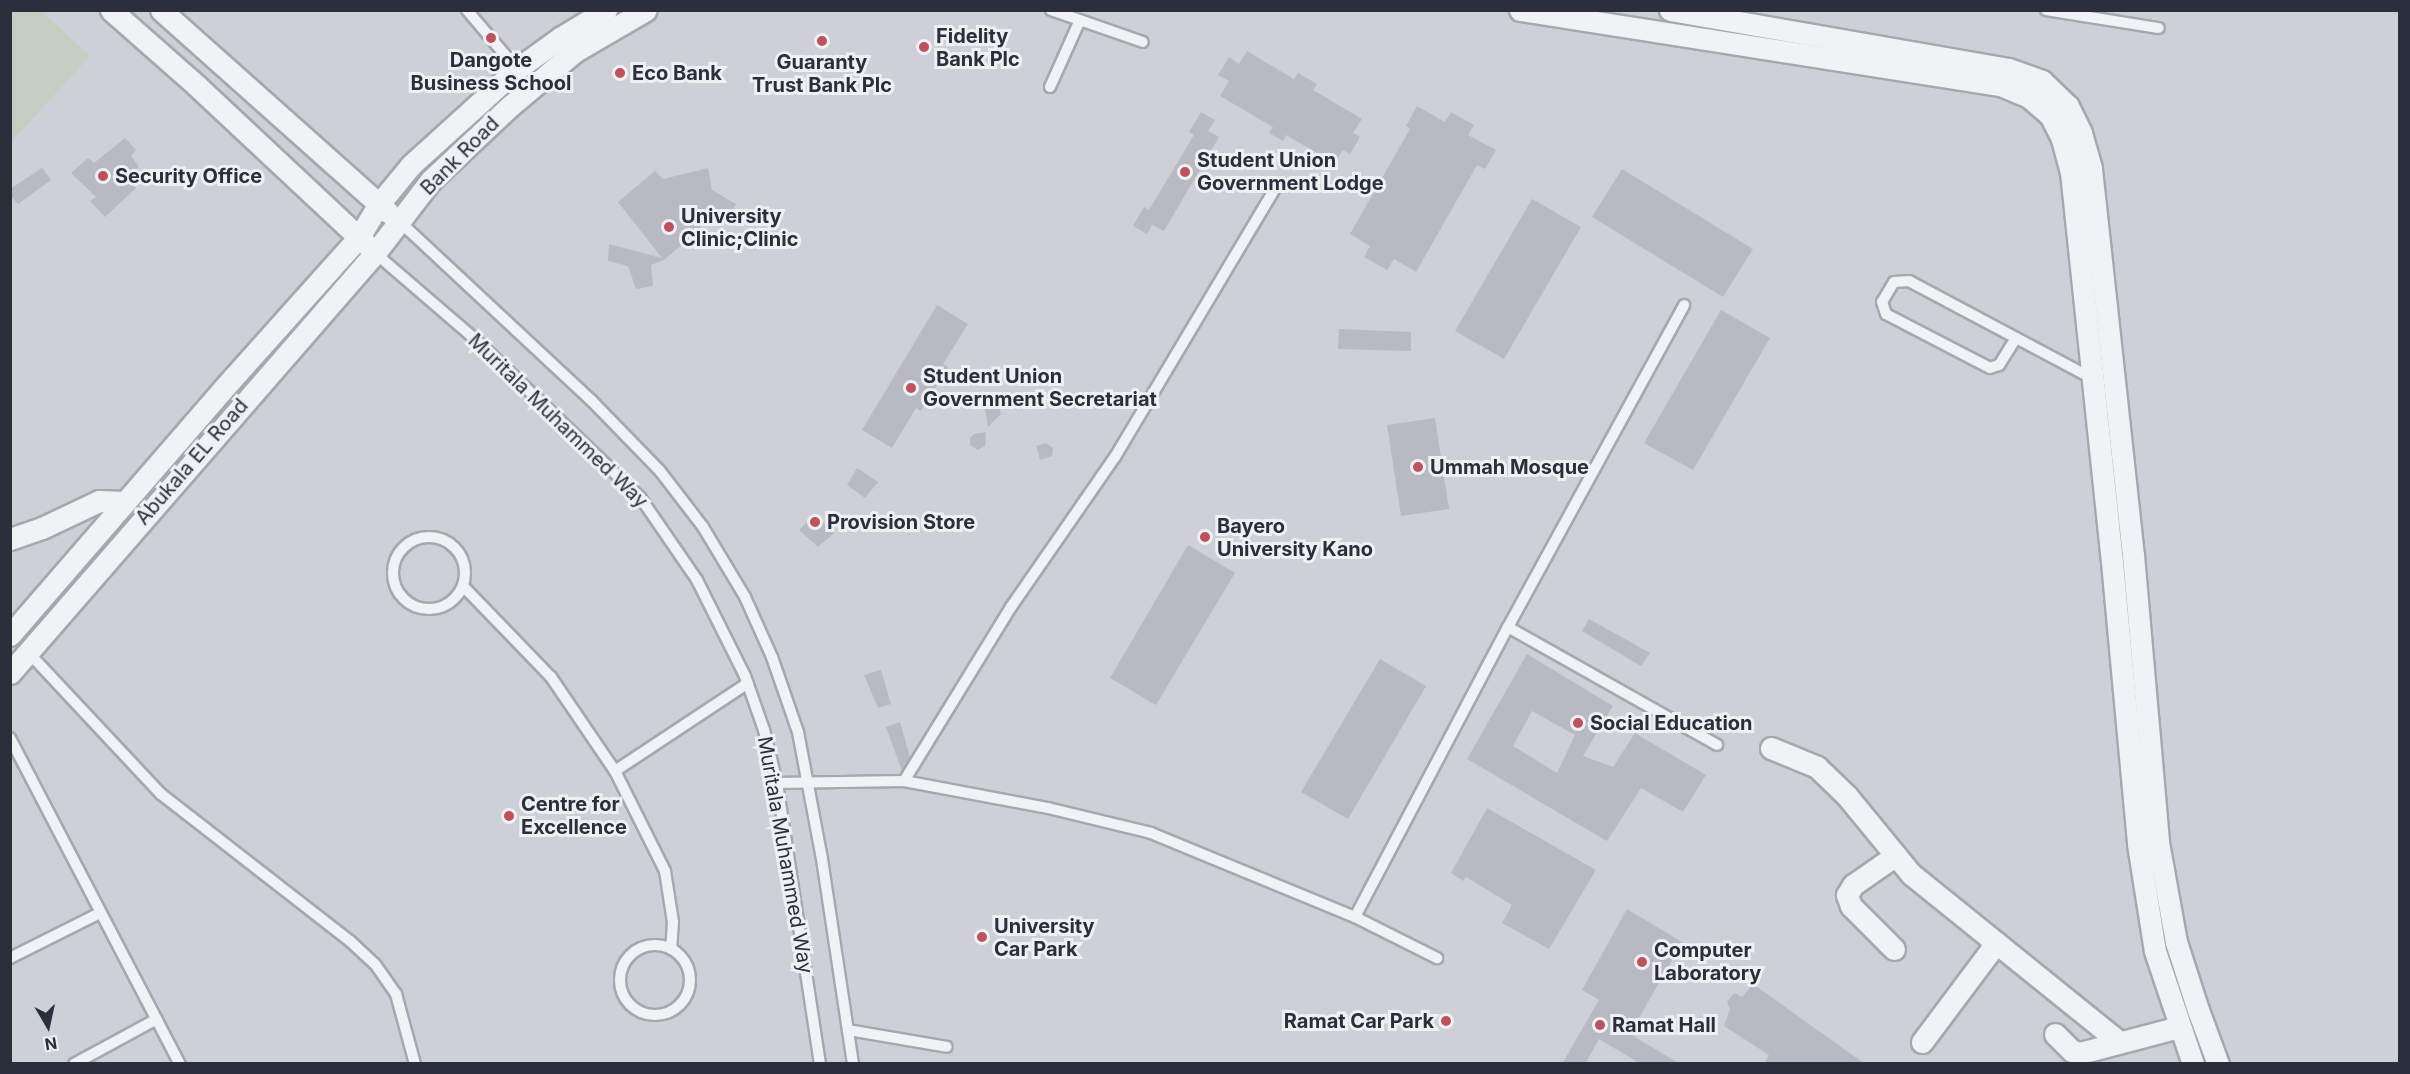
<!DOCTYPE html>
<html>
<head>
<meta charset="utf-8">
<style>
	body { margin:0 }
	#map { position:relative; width:2410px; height:1074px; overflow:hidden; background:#dfe1e6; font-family:Inter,sans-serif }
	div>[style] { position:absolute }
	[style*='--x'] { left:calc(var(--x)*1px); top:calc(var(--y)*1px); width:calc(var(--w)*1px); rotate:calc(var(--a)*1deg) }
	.built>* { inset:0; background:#cdd0d7 }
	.green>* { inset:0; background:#c4cfc1 }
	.building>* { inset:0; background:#b7bac2 }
	.roads { filter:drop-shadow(2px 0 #a5a8af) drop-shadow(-2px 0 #a5a8af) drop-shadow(0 2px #a5a8af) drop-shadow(0 -2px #a5a8af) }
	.service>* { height:10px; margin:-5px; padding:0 5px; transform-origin:5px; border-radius:5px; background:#f1f2f5 }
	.service>.ring { margin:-5px; padding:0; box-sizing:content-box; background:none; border:10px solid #f1f2f5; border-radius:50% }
	.minor>* { height:21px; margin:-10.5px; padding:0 10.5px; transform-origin:10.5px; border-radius:10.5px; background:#f1f2f5 }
	.dots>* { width:16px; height:16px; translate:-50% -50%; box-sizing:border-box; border:3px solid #eef0f4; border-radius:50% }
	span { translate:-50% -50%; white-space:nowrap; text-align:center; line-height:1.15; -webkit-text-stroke:6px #eef0f4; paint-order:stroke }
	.poi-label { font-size:20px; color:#2a2f3b; font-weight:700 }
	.left { translate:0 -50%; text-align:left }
	.right { translate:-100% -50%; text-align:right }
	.street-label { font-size:20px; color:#2a2f3b }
	.frame { position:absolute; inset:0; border:12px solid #2a2f3b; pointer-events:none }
	.north { position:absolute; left:18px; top:996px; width:60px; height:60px; -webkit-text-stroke:4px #eef0f4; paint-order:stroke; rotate:171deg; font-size:16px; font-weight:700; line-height:24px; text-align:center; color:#2a2f3b }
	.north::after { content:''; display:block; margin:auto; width:21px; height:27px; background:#2a2f3b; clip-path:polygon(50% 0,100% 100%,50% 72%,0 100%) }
</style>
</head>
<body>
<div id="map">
	<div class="built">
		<div style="clip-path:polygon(10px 11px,2399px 11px,2399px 1063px,11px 1063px)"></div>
	</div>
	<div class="green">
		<div style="clip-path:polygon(11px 10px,41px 11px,90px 56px,11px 142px)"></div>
	</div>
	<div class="building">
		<div style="clip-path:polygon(1247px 51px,1294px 79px,1298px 73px,1317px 84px,1313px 90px,1362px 119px,1353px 133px,1360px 137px,1350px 154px,1343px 150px,1335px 163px,1286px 135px,1283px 141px,1269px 133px,1273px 127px,1220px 96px,1229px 81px,1218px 75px,1229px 57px,1239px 64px)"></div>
		<div style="clip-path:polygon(1417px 106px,1445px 122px,1451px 112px,1474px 125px,1468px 135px,1496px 150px,1485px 169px,1477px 165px,1416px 272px,1394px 259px,1387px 270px,1364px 257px,1370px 246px,1350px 234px,1410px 129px,1406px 126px)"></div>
		<div style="clip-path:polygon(1201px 112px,1215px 120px,1208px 131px,1219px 137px,1164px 231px,1152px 225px,1147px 234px,1133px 226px,1144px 207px,1149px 210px,1194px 135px,1189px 132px)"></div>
		<div style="clip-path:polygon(125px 138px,136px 150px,131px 156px,139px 167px,131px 174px,133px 178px,130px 182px,136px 188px,105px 217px,90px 201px,96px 197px,71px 173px,88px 158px,94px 163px)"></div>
		<div style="clip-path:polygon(42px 168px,51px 180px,18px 204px,10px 195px,10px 189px)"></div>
		<div style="clip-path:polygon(708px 168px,712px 190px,736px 204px,725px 224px,708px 216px,698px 231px,664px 260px,651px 265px,653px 286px,636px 289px,628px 266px,608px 261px,609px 244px,662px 258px,618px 202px,655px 171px,663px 179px)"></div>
		<div style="clip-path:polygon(1622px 169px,1753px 249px,1723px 297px,1592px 217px)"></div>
		<div style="clip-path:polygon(1532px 199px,1581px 227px,1504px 359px,1455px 331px)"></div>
		<div style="clip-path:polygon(937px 305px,968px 324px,943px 364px,948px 367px,921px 411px,916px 408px,892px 448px,862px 430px)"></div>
		<div style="clip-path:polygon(1721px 310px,1770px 338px,1693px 470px,1644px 443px)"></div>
		<div style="clip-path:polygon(1339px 329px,1411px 332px,1411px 351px,1338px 349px)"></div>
		<div style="clip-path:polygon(997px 400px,1001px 414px,988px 427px,985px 409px)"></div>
		<div style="clip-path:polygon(1435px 418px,1449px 509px,1401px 516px,1387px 425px)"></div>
		<div style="clip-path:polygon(986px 432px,985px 446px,978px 450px,970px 445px,970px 438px,974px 434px)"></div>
		<div style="clip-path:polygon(1046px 443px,1053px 448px,1052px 456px,1040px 460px,1036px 446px)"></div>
		<div style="clip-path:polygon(857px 468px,878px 482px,865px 498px,847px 485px)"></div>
		<div style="clip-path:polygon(815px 514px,834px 533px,818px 547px,799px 530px)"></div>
		<div style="clip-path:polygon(1188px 545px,1235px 573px,1156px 705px,1110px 678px)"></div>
		<div style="clip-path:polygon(1589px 619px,1650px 653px,1641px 666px,1582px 631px)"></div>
		<div style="clip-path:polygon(evenodd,1527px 654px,1613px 706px,1583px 756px,1613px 767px,1635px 733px,1706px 775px,1683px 812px,1641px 788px,1607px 841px,1467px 759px,1527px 654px,1532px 711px,1575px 735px,1557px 773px,1513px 746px,1532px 711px)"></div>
		<div style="clip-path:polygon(1380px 659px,1426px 686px,1348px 819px,1301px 792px)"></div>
		<div style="clip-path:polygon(881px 670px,891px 704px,878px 708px,864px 675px)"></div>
		<div style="clip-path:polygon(900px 722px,910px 757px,902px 771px,886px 727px)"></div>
		<div style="clip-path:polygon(1487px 808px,1596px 870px,1549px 949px,1502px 923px,1512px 905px,1466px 877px,1463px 881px,1451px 873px)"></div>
		<div style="clip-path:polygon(1627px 909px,1682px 942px,1630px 1034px,1680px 1064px,1641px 1064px,1599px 1039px,1585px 1064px,1562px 1064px,1599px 1000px,1582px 990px)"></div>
		<div style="clip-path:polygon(1753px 984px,1865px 1064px,1764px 1064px,1769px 1055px,1724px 1026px,1730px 1009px,1727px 1002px,1734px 993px,1742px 997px)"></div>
	</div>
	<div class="roads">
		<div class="service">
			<div style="--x:467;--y:10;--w:77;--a:49.7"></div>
			<div style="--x:1051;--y:10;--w:97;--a:19.2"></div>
			<div style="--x:2046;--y:10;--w:114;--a:9.1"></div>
			<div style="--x:1050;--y:87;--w:73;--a:-65.9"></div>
			<div style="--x:400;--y:222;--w:261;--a:43"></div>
			<div style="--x:591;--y:400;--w:99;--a:45.8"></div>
			<div style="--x:660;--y:471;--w:71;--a:52.5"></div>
			<div style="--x:703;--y:527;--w:82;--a:59"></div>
			<div style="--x:745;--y:597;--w:66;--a:65.8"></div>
			<div style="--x:772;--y:657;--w:79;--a:70.9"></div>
			<div style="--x:798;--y:732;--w:129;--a:79.3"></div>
			<div style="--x:822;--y:859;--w:207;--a:81.4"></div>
			<div style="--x:375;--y:253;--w:133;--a:40.7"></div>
			<div style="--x:476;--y:340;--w:227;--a:43.8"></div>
			<div style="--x:640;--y:497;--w:101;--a:55.5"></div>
			<div style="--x:697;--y:580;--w:107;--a:63.4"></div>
			<div style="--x:745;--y:676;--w:57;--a:70.6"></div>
			<div style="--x:764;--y:730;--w:55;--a:76.2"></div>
			<div style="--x:777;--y:783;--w:284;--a:81.3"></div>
			<div style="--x:2016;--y:338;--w:32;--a:122"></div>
			<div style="--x:1999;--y:365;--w:9;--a:162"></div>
			<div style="--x:1990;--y:368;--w:117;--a:-152.6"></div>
			<div style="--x:1886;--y:314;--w:13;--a:-108"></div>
			<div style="--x:1882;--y:302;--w:23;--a:-59"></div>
			<div style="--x:1894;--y:282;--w:15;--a:-4"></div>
			<div style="--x:1909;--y:281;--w:208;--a:28"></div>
			<div class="ring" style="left:393px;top:537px;width:62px;height:62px"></div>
			<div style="--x:463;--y:586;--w:127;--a:46"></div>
			<div style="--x:551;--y:677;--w:114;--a:55.8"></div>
			<div style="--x:615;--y:771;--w:112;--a:63.4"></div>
			<div style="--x:665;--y:871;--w:52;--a:81.1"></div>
			<div style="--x:673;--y:922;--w:27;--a:94"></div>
			<div style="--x:1508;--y:627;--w:240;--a:29.4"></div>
			<div style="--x:28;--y:652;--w:195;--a:46.9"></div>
			<div style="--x:161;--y:794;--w:239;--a:37.9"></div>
			<div style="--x:350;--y:941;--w:34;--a:43"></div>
			<div style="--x:375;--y:964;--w:37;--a:55"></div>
			<div style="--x:396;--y:994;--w:73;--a:74.8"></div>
			<div style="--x:10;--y:738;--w:368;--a:62.5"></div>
			<div style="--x:615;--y:771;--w:159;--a:-33.5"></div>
			<div style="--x:904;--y:781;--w:204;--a:-58.4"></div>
			<div style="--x:1011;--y:607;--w:183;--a:-55.3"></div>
			<div style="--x:1115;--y:457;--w:318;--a:-59.2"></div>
			<div style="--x:777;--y:783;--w:127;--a:-0.9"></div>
			<div style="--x:904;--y:781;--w:147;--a:10.6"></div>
			<div style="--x:1048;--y:808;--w:106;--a:13.6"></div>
			<div style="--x:1151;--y:833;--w:221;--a:22.4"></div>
			<div style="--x:1355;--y:917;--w:92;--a:26.6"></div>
			<div style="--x:1355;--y:917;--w:328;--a:-62.2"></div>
			<div style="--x:1508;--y:627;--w:367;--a:-61.3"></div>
			<div class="ring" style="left:620px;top:945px;width:60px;height:60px"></div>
			<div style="--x:10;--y:958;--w:101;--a:-26.6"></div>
			<div style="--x:848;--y:1030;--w:100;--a:9.7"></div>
			<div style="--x:74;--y:1064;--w:94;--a:-28.5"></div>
		</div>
		<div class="minor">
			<div style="--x:111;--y:10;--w:113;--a:41.4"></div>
			<div style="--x:196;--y:85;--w:234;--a:43.1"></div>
			<div style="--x:161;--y:10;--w:304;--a:41.7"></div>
			<div style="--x:1520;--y:10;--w:489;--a:8.9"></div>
			<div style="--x:2003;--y:86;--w:28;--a:23"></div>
			<div style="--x:2029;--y:97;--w:28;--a:41"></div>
			<div style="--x:2050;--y:115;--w:27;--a:63"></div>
			<div style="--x:2062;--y:139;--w:34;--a:75"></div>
			<div style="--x:2071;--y:172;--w:392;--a:84"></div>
			<div style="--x:2112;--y:562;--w:283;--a:84.7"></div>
			<div style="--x:2138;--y:844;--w:108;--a:81"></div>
			<div style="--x:2155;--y:951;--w:119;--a:71.4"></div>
			<div style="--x:1670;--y:10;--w:344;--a:9.9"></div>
			<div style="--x:2009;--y:69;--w:35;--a:20"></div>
			<div style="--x:2042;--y:81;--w:36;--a:44"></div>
			<div style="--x:2068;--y:106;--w:30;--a:64"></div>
			<div style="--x:2081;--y:133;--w:37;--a:74"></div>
			<div style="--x:2091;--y:169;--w:388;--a:83.8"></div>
			<div style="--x:2133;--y:555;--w:288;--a:85"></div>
			<div style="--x:2158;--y:842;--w:102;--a:79.8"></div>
			<div style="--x:2176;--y:942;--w:71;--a:72.1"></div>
			<div style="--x:2198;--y:1010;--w:58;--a:69.7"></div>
			<div style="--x:10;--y:539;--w:34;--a:-19"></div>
			<div style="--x:42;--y:528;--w:63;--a:-25.3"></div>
			<div style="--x:99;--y:501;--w:26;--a:2"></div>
			<div style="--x:10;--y:635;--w:325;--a:-49.1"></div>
			<div style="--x:223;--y:389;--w:204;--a:-48.2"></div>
			<div style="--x:359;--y:237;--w:39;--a:-59"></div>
			<div style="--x:379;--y:204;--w:50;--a:-50.6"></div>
			<div style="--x:411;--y:165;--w:143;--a:-42.2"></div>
			<div style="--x:517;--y:69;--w:53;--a:-35.8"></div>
			<div style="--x:560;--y:38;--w:54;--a:-31.3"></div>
			<div style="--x:10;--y:673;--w:556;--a:-49.01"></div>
			<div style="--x:375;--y:253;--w:92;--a:-52.5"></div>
			<div style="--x:431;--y:180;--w:107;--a:-43.1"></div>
			<div style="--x:509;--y:107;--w:85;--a:-40.2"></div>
			<div style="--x:574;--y:52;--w:83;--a:-30.3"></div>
			<div style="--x:1771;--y:748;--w:50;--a:22.4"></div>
			<div style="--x:1817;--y:767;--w:42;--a:44"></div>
			<div style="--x:1847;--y:796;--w:101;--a:50.6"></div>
			<div style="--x:1911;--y:874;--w:267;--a:38.9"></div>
			<div style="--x:1894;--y:949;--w:61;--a:-135"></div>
			<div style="--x:1851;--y:906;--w:12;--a:-110"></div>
			<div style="--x:1847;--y:895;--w:12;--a:-59"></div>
			<div style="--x:1853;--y:885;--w:52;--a:-34.9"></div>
			<div style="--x:2055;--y:1034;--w:24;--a:45"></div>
			<div style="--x:2072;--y:1051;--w:8;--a:14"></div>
			<div style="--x:2080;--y:1053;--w:102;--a:-14.7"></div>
			<div style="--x:1922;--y:1042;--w:124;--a:-53.2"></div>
		</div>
	</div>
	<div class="dots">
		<div style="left:491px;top:38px;background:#be515c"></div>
		<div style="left:822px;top:41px;background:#be515c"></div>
		<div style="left:924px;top:47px;background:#be515c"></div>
		<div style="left:620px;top:73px;background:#be515c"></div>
		<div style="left:1185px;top:172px;background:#be515c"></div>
		<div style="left:103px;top:176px;background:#be515c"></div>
		<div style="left:669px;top:227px;background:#be515c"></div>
		<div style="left:911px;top:388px;background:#be515c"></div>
		<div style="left:1418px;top:467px;background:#be515c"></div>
		<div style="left:815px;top:522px;background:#be515c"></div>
		<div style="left:1205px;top:537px;background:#be515c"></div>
		<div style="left:1578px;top:723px;background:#be515c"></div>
		<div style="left:509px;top:816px;background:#be515c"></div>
		<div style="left:982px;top:937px;background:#be515c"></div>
		<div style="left:1642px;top:962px;background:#be515c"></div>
		<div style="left:1446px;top:1021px;background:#be515c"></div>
		<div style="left:1600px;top:1025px;background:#be515c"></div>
	</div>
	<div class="poi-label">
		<span class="left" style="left:936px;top:48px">Fidelity<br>Bank Plc</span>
		<span style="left:491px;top:72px">Dangote<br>Business School</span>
		<span style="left:822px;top:74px">Guaranty<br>Trust Bank Plc</span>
		<span class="left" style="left:632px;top:73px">Eco Bank</span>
		<span class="left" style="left:1197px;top:172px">Student Union<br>Government Lodge</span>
		<span class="left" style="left:115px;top:176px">Security Office</span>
		<span class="left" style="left:681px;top:228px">University<br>Clinic;Clinic</span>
		<span class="left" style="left:923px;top:388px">Student Union<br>Government Secretariat</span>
		<span class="left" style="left:1430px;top:467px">Ummah Mosque</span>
		<span class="left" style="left:827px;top:522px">Provision Store</span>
		<span class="left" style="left:1217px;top:538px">Bayero<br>University Kano</span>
		<span class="left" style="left:1590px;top:723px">Social Education</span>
		<span class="left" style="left:521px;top:816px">Centre for<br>Excellence</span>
		<span class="left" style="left:994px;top:938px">University<br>Car Park</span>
		<span class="left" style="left:1654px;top:962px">Computer<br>Laboratory</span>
		<span class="right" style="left:1434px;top:1021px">Ramat Car Park</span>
		<span class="left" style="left:1612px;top:1025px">Ramat Hall</span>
	</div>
	<div class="street-label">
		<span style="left:460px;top:156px;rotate:-45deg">Bank Road</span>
		<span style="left:558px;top:421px;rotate:44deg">Muritala Muhammed Way</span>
		<span style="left:192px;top:462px;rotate:-49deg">Abukala EL Road</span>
		<span style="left:785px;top:855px;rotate:80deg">Muritala Muhammed Way</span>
	</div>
	<div class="frame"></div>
	<div class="north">N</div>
</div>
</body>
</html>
